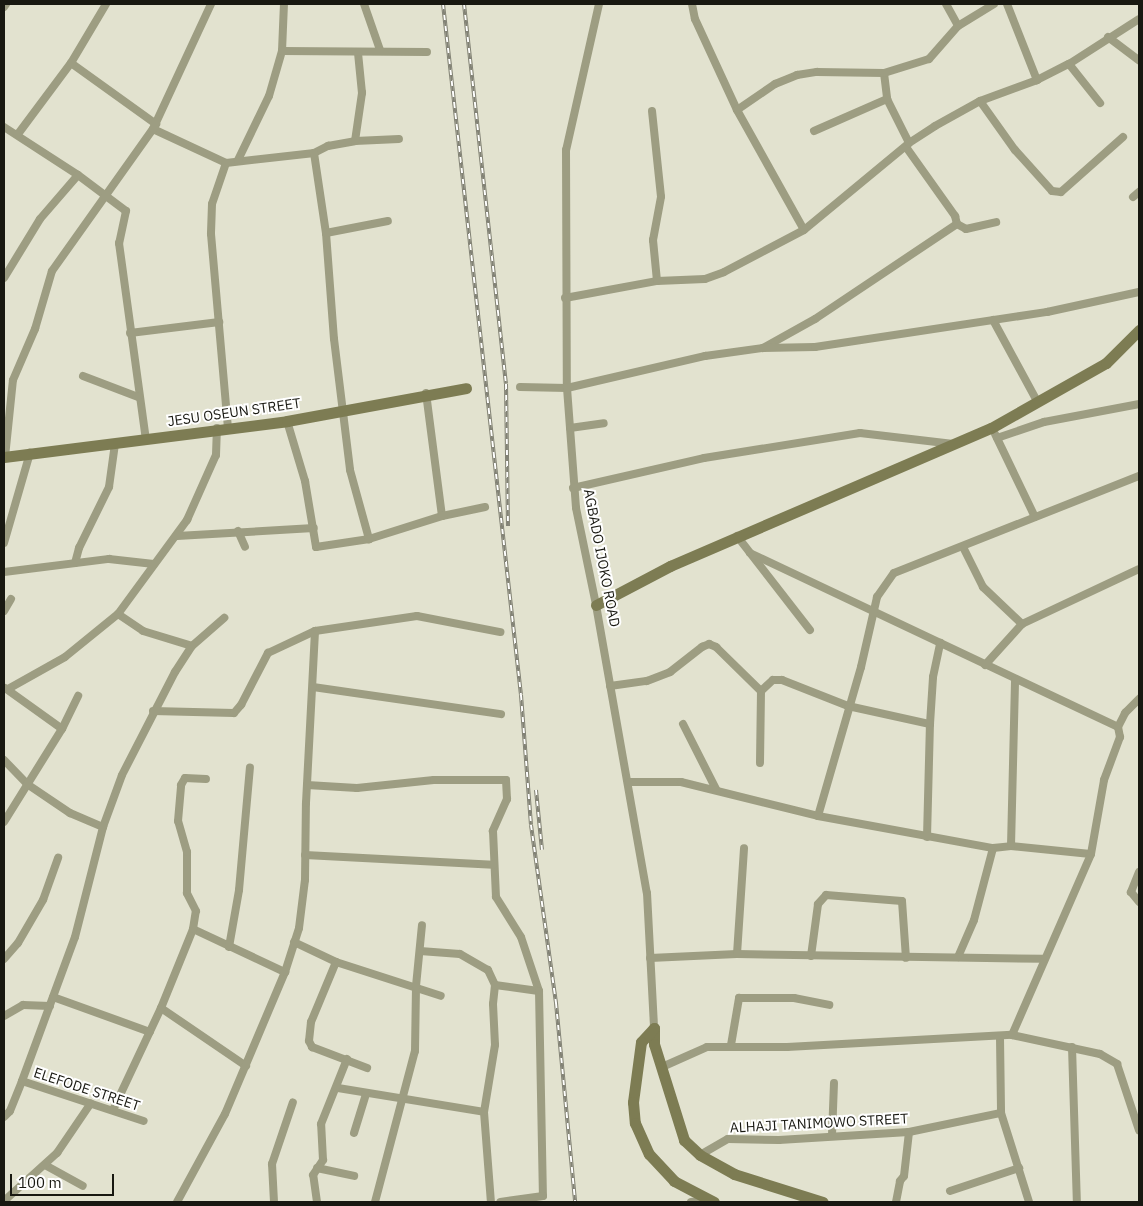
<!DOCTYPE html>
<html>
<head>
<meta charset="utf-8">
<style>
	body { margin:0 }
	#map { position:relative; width:1143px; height:1206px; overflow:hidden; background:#e2e2cf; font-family:"IBM Plex Sans",sans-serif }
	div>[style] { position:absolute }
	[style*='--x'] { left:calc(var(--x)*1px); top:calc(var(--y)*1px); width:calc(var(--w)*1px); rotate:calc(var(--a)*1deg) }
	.minor>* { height:8px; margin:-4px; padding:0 4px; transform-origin:4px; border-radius:4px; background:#9d9d82 }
	.secondary>* { height:11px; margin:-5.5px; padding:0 5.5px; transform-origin:5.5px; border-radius:5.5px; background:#7d7c53 }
	.rail>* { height:4px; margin-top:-2px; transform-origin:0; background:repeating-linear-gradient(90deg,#fff 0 5.5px,#828275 0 11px); box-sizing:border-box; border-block:1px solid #828275 }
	span { translate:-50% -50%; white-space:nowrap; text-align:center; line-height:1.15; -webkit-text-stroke:4px #fff; paint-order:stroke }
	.street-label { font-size:14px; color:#181811 }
	.frame { position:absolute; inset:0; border:5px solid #181811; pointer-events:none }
	.scale { position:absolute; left:10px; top:1174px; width:104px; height:22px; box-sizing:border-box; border:2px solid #181811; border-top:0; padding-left:6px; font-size:15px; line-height:18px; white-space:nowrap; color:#181811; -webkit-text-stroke:4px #fff; paint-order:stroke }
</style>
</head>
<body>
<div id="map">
	<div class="minor">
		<div style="--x:364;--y:4;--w:49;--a:70.8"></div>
		<div style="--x:599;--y:4;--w:150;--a:102.7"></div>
		<div style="--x:566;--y:150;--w:238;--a:89.8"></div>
		<div style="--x:567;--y:388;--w:120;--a:85.7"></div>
		<div style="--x:576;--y:508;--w:99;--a:78.3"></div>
		<div style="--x:596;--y:605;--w:292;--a:80"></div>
		<div style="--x:647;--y:893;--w:135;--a:87"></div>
		<div style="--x:692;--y:4;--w:15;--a:79"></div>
		<div style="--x:695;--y:19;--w:100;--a:65.2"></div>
		<div style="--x:737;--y:110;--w:137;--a:60.8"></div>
		<div style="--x:946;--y:4;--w:25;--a:61"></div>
		<div style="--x:1007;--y:4;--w:82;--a:68.5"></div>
		<div style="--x:4;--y:7;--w:4;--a:-56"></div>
		<div style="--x:1108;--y:37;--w:39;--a:37"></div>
		<div style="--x:282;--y:51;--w:47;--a:-87.6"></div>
		<div style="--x:71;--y:63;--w:105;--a:35.7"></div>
		<div style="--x:1069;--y:64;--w:50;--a:51.5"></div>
		<div style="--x:884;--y:73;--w:26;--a:83"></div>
		<div style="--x:887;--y:99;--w:49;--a:63.4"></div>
		<div style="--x:980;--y:101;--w:60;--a:54.5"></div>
		<div style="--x:1015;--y:150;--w:55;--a:47.9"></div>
		<div style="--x:1052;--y:191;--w:9;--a:6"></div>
		<div style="--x:1061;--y:192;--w:83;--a:-41.6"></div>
		<div style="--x:737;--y:110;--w:46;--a:-34.4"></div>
		<div style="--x:775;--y:84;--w:24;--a:-22"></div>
		<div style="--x:797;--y:75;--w:20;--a:-9"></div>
		<div style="--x:817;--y:72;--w:67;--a:0.9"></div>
		<div style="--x:884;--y:73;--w:47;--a:-17.3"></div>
		<div style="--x:929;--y:59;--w:44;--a:-48.7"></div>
		<div style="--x:958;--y:26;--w:42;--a:-31.4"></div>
		<div style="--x:652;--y:111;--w:86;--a:84"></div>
		<div style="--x:661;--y:197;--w:44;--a:100.5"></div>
		<div style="--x:653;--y:240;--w:41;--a:84.4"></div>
		<div style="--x:4;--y:127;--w:88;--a:33"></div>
		<div style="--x:78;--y:175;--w:60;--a:36.9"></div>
		<div style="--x:126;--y:211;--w:33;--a:102"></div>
		<div style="--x:119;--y:243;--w:198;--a:82.2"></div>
		<div style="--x:153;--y:129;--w:81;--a:25"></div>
		<div style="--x:226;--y:163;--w:89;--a:-6.5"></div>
		<div style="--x:314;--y:153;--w:16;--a:-27"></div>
		<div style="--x:328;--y:146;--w:27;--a:-10"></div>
		<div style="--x:355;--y:141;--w:44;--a:-2.6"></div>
		<div style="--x:814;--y:131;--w:80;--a:-23.7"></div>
		<div style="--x:18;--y:134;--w:89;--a:-53.3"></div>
		<div style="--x:71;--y:63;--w:69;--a:-59.3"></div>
		<div style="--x:355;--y:141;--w:49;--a:-81.7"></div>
		<div style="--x:362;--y:93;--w:40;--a:-95.7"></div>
		<div style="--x:906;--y:147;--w:85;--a:54.6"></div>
		<div style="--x:955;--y:216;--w:8;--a:76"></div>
		<div style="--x:314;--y:153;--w:81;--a:81.5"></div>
		<div style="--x:326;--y:233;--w:106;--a:85.7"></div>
		<div style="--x:334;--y:339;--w:132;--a:83"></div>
		<div style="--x:350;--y:470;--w:72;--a:74.6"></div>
		<div style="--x:238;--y:160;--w:71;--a:-64.2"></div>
		<div style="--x:269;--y:96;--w:47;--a:-73.9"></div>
		<div style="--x:282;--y:51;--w:145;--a:0.4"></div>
		<div style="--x:226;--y:163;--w:43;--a:108.9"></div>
		<div style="--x:212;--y:204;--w:30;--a:92"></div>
		<div style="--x:211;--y:234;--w:194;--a:85"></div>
		<div style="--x:1133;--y:197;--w:8;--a:-40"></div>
		<div style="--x:326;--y:233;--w:63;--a:-11"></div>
		<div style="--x:4;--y:278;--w:69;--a:-58.6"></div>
		<div style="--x:40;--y:219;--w:58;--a:-49.2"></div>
		<div style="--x:565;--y:298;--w:94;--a:-10.5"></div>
		<div style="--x:657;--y:281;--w:48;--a:-2.4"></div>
		<div style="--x:705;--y:279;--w:20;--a:-20"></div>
		<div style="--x:724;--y:272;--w:90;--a:-27.7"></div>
		<div style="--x:804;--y:230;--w:136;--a:-39.6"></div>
		<div style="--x:909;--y:143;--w:31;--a:-33"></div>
		<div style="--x:935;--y:126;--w:51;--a:-29.1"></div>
		<div style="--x:980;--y:101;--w:61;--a:-20.2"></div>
		<div style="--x:1037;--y:80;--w:36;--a:-27"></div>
		<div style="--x:1069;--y:64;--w:83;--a:-32.7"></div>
		<div style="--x:993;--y:320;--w:94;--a:61.5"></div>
		<div style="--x:130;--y:333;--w:90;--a:-7"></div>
		<div style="--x:763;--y:348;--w:60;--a:-29.1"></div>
		<div style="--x:815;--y:319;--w:171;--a:-33.8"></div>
		<div style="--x:957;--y:224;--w:10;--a:29"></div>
		<div style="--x:966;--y:229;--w:31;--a:-13"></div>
		<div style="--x:83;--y:376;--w:59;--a:20.9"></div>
		<div style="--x:520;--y:387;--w:47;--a:1.2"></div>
		<div style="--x:567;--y:388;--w:142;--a:-13.1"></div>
		<div style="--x:705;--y:356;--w:59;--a:-7.9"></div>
		<div style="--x:763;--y:348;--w:52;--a:-1.1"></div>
		<div style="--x:815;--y:347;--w:235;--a:-8.6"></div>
		<div style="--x:1047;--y:312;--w:94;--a:-12.3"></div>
		<div style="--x:426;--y:393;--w:124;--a:82.6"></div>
		<div style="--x:287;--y:421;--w:63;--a:73.3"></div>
		<div style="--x:305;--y:481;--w:67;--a:80.5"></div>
		<div style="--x:316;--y:547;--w:54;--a:-8.6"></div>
		<div style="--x:369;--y:539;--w:77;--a:-17.5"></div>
		<div style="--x:442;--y:516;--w:44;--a:-11.8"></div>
		<div style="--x:570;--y:428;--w:34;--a:-8"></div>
		<div style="--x:995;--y:434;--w:92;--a:64.3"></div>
		<div style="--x:997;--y:438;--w:50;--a:-18.8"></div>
		<div style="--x:1044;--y:422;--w:97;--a:-10.7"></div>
		<div style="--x:5;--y:457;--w:77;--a:-84.1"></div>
		<div style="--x:13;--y:380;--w:56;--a:-66.7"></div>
		<div style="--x:35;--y:329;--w:60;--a:-73.7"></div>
		<div style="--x:52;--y:271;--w:174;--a:-54.6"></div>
		<div style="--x:153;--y:129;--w:138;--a:-65.1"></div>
		<div style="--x:573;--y:488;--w:134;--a:-12.9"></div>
		<div style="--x:704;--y:458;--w:158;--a:-9.1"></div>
		<div style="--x:860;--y:433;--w:94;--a:6.7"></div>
		<div style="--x:238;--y:531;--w:17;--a:66"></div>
		<div style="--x:177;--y:536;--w:137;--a:-3.3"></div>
		<div style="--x:737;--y:536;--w:119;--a:52.2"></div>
		<div style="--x:4;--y:543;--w:94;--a:-73.9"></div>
		<div style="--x:963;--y:547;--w:45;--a:63.4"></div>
		<div style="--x:983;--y:587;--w:54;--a:43.5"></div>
		<div style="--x:750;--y:553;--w:407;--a:25.3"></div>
		<div style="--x:75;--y:563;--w:16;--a:-75"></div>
		<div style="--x:79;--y:548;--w:68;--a:-63.8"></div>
		<div style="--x:109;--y:487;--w:43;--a:-82.1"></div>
		<div style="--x:4;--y:572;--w:106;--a:-7.1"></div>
		<div style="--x:109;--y:559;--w:45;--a:6.3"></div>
		<div style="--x:4;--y:611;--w:14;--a:-60"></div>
		<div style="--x:118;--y:614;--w:30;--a:34"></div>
		<div style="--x:143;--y:631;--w:51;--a:17"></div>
		<div style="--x:985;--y:665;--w:55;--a:-47.9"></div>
		<div style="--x:1022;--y:624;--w:129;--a:-25.2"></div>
		<div style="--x:610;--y:686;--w:37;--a:-8"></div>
		<div style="--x:647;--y:681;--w:25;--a:-21"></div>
		<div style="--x:670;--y:672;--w:41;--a:-38"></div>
		<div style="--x:702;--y:647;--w:8;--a:-23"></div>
		<div style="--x:709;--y:644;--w:8;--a:23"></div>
		<div style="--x:716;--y:647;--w:63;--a:44.4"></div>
		<div style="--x:761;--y:691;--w:72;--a:90.8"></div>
		<div style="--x:313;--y:687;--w:190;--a:8.2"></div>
		<div style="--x:5;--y:688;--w:70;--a:35.7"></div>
		<div style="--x:8;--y:689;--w:65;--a:-29.3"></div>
		<div style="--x:65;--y:657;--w:68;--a:-39.1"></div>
		<div style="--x:118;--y:614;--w:117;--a:-53.7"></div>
		<div style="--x:187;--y:520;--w:71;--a:-66"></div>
		<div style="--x:216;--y:455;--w:27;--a:-88"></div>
		<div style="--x:761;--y:691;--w:16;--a:-43"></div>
		<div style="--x:773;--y:680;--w:9;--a:0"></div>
		<div style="--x:782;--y:680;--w:71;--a:21.5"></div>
		<div style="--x:848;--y:706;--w:84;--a:12.4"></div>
		<div style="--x:153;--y:711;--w:81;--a:1.4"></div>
		<div style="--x:234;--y:713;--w:11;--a:-49"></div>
		<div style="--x:241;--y:705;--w:59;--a:-62.6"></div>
		<div style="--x:268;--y:653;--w:52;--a:-25.1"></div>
		<div style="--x:315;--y:631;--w:103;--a:-8.4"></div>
		<div style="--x:417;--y:616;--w:85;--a:10.9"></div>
		<div style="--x:683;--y:724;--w:73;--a:63.1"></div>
		<div style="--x:4;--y:760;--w:33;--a:46"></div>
		<div style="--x:27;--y:784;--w:52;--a:34"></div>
		<div style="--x:70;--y:813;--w:36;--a:23"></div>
		<div style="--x:629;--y:782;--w:52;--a:0"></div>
		<div style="--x:681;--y:782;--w:141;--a:13.9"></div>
		<div style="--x:818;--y:816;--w:178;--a:10.4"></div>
		<div style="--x:993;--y:848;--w:18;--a:-6"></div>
		<div style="--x:1011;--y:846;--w:80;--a:5.7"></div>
		<div style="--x:307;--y:785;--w:50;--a:3.4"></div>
		<div style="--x:357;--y:788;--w:77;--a:-5.9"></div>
		<div style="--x:434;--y:780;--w:72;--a:0"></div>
		<div style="--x:506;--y:780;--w:19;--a:87"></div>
		<div style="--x:507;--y:799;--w:35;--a:114"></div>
		<div style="--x:493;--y:831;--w:66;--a:87.4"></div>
		<div style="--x:496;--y:897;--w:47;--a:58"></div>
		<div style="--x:521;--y:937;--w:57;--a:71.6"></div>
		<div style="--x:818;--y:816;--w:155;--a:-73.9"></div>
		<div style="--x:861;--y:667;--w:72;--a:-77.1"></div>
		<div style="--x:877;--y:597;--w:29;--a:-55"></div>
		<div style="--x:894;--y:573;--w:264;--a:-21.6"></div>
		<div style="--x:4;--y:822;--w:110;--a:-58.1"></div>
		<div style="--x:62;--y:729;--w:37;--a:-64"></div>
		<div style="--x:927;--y:837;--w:113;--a:-88.5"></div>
		<div style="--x:930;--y:724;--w:47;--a:-86.3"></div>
		<div style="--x:933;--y:677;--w:35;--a:-78"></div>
		<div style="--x:1011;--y:846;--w:166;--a:-88.6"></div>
		<div style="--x:305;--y:855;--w:188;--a:3"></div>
		<div style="--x:1139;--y:872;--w:22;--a:112"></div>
		<div style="--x:1131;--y:892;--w:13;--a:51"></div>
		<div style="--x:193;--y:929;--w:102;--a:25.1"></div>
		<div style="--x:294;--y:942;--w:47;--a:25.5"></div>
		<div style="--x:336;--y:962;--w:110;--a:17.9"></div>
		<div style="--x:229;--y:947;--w:58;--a:-80"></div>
		<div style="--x:239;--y:890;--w:123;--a:-84.9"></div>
		<div style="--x:420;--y:951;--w:40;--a:4.3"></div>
		<div style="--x:460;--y:954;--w:32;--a:30"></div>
		<div style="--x:488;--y:970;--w:17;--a:65"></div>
		<div style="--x:495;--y:985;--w:19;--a:96"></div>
		<div style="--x:493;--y:1004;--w:41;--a:87.2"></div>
		<div style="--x:495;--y:1045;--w:68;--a:99.3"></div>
		<div style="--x:484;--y:1112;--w:90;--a:85.6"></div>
		<div style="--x:737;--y:954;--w:106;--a:-86.2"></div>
		<div style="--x:811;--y:956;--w:52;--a:-82.3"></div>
		<div style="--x:818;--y:904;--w:12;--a:-48"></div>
		<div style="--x:826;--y:895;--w:76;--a:4.5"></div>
		<div style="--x:902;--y:901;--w:57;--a:86"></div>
		<div style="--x:958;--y:957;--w:40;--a:-66.6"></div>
		<div style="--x:974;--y:920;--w:74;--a:-75.2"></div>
		<div style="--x:650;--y:958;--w:87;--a:-2.6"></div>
		<div style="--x:737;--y:954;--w:306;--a:0.9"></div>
		<div style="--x:4;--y:959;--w:21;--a:-49"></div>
		<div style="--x:18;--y:943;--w:50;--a:-59.8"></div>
		<div style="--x:43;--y:900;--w:45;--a:-70.3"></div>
		<div style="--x:336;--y:962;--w:65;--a:112.6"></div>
		<div style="--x:311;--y:1022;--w:19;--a:96"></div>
		<div style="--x:309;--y:1041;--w:7;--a:63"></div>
		<div style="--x:312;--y:1047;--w:59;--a:20.9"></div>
		<div style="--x:495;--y:985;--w:44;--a:7.8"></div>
		<div style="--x:539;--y:991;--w:205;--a:88.9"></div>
		<div style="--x:543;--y:1196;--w:43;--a:172.1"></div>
		<div style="--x:53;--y:997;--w:103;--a:19.8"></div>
		<div style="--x:161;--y:1008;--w:103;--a:34.3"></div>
		<div style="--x:4;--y:1016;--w:22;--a:-30"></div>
		<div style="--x:23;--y:1005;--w:27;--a:2"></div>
		<div style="--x:1012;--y:1035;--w:197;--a:-66.4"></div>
		<div style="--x:1091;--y:854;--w:75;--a:-80"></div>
		<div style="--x:1104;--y:780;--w:46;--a:-69.6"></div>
		<div style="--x:1120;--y:737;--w:10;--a:-101"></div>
		<div style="--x:1118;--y:727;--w:16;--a:-63"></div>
		<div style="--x:1125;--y:713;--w:20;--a:-45"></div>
		<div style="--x:1000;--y:1038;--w:75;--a:89.2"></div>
		<div style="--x:1001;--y:1113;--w:93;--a:72.5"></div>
		<div style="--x:731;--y:1045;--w:48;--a:-80.3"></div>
		<div style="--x:739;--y:998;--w:55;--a:0"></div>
		<div style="--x:794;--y:998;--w:36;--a:11"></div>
		<div style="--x:1072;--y:1047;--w:155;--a:88.2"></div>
		<div style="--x:662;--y:1067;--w:49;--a:-24"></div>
		<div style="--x:707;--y:1047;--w:80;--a:0"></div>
		<div style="--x:787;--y:1047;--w:225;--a:-3.1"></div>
		<div style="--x:1012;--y:1035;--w:90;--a:12.2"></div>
		<div style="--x:1100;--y:1054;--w:20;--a:30"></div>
		<div style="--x:1117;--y:1064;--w:70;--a:71.6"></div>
		<div style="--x:22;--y:1081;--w:128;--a:18.2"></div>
		<div style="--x:338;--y:1088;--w:148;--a:9.3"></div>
		<div style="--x:113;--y:1110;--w:113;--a:-64.8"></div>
		<div style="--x:161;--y:1008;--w:85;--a:-67.9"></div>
		<div style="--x:193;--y:929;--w:18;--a:-81"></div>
		<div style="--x:196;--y:911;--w:20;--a:-117"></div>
		<div style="--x:187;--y:893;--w:41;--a:-90"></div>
		<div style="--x:187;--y:852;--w:32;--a:-106"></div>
		<div style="--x:178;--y:821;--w:36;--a:-85"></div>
		<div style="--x:181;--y:785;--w:8;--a:-60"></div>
		<div style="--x:185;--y:778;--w:21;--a:3"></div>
		<div style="--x:4;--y:1117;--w:8;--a:-45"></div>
		<div style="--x:10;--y:1111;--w:32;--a:-68"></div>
		<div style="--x:22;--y:1081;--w:153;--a:-69.8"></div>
		<div style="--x:75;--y:937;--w:114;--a:-75.7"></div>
		<div style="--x:103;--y:827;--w:55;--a:-69.9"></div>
		<div style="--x:122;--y:775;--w:116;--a:-62.8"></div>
		<div style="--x:175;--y:672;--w:31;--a:-57"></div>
		<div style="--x:192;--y:646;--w:43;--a:-41.2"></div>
		<div style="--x:354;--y:1133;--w:41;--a:-72.9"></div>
		<div style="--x:832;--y:1135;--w:52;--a:-87.8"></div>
		<div style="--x:700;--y:1155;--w:32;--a:-30"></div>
		<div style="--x:728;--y:1139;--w:51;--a:1.1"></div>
		<div style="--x:779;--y:1140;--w:130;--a:-3.5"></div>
		<div style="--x:909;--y:1132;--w:94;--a:-11.7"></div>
		<div style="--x:45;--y:1165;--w:43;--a:28.9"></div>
		<div style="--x:317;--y:1168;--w:38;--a:12"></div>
		<div style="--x:950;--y:1191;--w:73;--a:-18.4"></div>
		<div style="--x:4;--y:1201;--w:72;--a:-42.2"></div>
		<div style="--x:57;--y:1153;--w:60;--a:-55.8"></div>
		<div style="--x:177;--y:1202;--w:100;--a:-61.4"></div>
		<div style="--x:225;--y:1114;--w:154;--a:-67.1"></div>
		<div style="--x:285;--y:972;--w:46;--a:-72.3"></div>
		<div style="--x:299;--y:928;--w:48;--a:-82.9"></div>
		<div style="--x:305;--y:880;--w:77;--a:-89.3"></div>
		<div style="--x:306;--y:803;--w:172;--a:-87"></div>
		<div style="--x:274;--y:1202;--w:38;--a:-93"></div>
		<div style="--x:272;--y:1164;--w:65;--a:-71.3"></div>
		<div style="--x:317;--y:1202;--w:27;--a:-98"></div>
		<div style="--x:313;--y:1175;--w:18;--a:-56"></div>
		<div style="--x:323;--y:1160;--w:36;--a:-93"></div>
		<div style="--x:321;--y:1124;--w:70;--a:-68.2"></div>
		<div style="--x:375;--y:1202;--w:156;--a:-75.2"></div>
		<div style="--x:415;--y:1051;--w:65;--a:-89.1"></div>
		<div style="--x:416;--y:986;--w:61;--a:-84.4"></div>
		<div style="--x:691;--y:1202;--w:16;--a:-7"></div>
		<div style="--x:896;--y:1202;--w:21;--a:-79"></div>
		<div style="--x:900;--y:1181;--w:6;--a:-51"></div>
		<div style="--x:904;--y:1176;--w:44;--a:-83.5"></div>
	</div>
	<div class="secondary">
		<div style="--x:4;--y:457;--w:285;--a:-7.2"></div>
		<div style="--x:287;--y:421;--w:182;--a:-10.4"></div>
		<div style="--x:596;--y:605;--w:84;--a:-27.8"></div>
		<div style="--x:670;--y:566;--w:349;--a:-23.3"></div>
		<div style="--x:991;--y:428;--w:132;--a:-29.5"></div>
		<div style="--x:1106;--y:363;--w:47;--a:-45"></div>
		<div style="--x:654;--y:1028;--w:16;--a:90"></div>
		<div style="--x:654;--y:1044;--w:101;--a:72.6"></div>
		<div style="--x:684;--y:1140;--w:22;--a:43"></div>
		<div style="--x:700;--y:1155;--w:39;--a:29"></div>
		<div style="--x:734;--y:1174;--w:93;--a:17.5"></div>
		<div style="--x:654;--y:1028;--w:19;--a:133"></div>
		<div style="--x:641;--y:1042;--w:61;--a:97.6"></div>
		<div style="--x:633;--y:1102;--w:21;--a:85"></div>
		<div style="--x:635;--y:1123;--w:34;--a:66"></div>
		<div style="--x:649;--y:1154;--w:37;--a:47"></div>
		<div style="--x:674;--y:1181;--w:45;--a:27.7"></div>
	</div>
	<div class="rail">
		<div style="--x:443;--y:4;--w:695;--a:83.56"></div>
		<div style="--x:521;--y:695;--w:130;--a:85.6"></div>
		<div style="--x:531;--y:825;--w:180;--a:82"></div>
		<div style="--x:556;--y:1003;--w:200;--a:84.5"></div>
		<div style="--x:464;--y:4;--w:382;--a:83.7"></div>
		<div style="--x:506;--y:384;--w:142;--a:89.2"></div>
		<div style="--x:536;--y:790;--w:60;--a:84.3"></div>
	</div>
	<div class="street-label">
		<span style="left:234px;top:412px;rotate:-8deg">JESU OSEUN STREET</span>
		<span style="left:602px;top:558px;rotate:79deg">AGBADO IJOKO ROAD</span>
		<span style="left:87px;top:1089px;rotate:18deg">ELEFODE STREET</span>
		<span style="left:819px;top:1123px;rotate:-3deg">ALHAJI TANIMOWO STREET</span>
	</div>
	<div class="frame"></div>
	<div class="scale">100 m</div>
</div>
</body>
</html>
